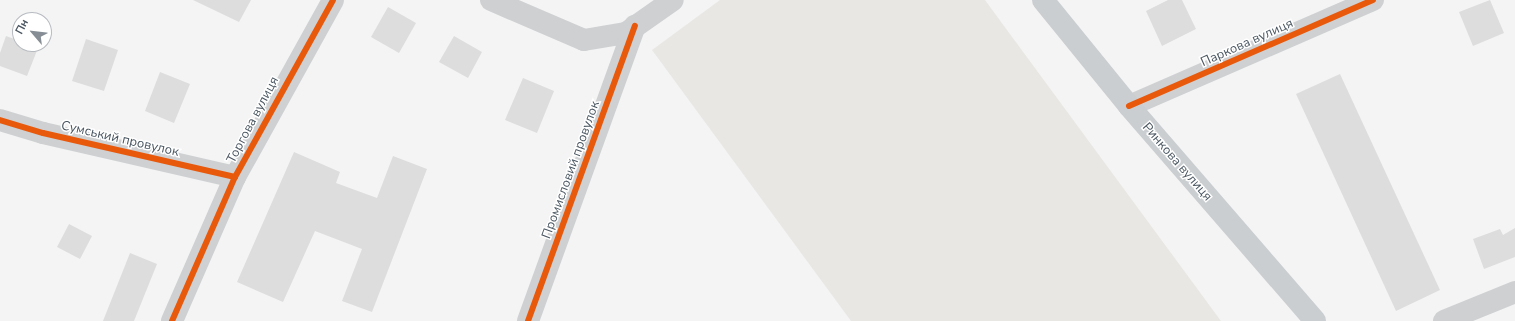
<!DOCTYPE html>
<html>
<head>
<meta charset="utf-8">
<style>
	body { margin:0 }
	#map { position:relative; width:1515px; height:321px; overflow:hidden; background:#f4f4f4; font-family:"Nunito Sans",sans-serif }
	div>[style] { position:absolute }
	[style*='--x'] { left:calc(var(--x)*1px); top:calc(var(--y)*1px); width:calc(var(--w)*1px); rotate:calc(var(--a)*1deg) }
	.commercial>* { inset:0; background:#e8e7e3 }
	.building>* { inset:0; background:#ddddde }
	.minor>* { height:22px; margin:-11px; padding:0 11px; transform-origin:11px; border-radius:11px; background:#ced0d2 }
	.major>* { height:22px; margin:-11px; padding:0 11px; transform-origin:11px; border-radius:11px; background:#caced1 }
	.cycleway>* { height:6px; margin:-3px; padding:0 3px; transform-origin:3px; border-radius:3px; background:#e8590c }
	span { translate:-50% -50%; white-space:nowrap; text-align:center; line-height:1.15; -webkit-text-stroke:3px #fff; paint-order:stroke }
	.street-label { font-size:13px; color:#4a5661 }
	.north { position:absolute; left:12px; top:12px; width:40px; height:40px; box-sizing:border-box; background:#fff; border:1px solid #b7bbc0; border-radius:50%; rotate:298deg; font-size:11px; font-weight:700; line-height:16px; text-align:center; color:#4a5661 }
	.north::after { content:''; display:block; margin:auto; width:14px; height:18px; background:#868d94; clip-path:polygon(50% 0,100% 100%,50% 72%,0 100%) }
</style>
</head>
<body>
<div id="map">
	<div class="commercial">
		<div style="clip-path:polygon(720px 0,985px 0,1221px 321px,851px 321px,652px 50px)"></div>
	</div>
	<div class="building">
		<div style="clip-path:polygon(193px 0,251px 0,239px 22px)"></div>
		<div style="clip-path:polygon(1168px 0,1182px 0,1196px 29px,1162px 46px,1146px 11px)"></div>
		<div style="clip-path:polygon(1490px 0,1504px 33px,1473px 46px,1459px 12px)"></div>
		<div style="clip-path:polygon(388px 7px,416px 23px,399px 53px,371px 37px)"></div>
		<div style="clip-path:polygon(6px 36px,20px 41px,20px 44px,27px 44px,38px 48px,27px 76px,0 66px,0 53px)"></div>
		<div style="clip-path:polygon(454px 36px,482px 52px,468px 78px,439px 62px)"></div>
		<div style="clip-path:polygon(86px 39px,118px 50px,104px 91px,72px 81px)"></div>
		<div style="clip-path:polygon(160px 72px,190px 84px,174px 123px,145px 111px)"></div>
		<div style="clip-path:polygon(1340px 74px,1440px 290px,1396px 311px,1296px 94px)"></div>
		<div style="clip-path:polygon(523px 78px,554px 91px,537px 133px,505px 120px)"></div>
		<div style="clip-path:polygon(294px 152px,340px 172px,336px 183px,377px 198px,393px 156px,427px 169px,372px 312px,342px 301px,362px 249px,315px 231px,283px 302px,237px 282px)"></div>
		<div style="clip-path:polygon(69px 224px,92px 236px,80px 259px,57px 247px)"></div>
		<div style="clip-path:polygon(1515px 228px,1515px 257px,1484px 269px,1473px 239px,1500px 229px,1503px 235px)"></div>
		<div style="clip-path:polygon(130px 253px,157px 264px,134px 321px,103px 321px)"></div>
	</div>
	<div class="minor">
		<div style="--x:491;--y:0;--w:101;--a:23.3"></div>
		<div style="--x:584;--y:40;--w:43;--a:-9.5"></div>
		<div style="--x:626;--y:33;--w:57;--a:-35.1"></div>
		<div style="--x:1129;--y:106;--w:266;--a:-23.5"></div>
		<div style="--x:0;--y:120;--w:45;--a:16.8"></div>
		<div style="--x:43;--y:133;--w:197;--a:12.9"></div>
		<div style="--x:172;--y:321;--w:157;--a:-66.4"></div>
		<div style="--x:235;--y:177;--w:202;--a:-61"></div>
		<div style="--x:528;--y:321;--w:314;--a:-70.1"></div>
		<div style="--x:1444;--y:321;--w:77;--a:-22.2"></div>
	</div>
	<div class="major">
		<div style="--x:1043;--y:0;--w:136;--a:50.9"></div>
		<div style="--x:1129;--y:106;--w:284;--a:49.1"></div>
	</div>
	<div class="cycleway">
		<div style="--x:1129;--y:106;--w:266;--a:-23.5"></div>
		<div style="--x:0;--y:120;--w:45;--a:16.8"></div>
		<div style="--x:43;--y:133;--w:197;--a:12.9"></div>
		<div style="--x:172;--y:321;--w:157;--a:-66.4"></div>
		<div style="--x:235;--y:177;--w:202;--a:-61"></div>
		<div style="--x:528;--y:321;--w:314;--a:-70.1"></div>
	</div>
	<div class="street-label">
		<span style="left:1247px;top:43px;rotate:-24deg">Паркова вулиця</span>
		<span style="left:253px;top:120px;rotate:-62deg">Торгова вулиця</span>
		<span style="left:120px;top:139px;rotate:13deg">Сумський провулок</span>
		<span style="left:1177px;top:162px;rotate:49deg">Ринкова вулиця</span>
		<span style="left:571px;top:170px;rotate:-70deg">Промисловий провулок</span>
	</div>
	<div class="north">Пн</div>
</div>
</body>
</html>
